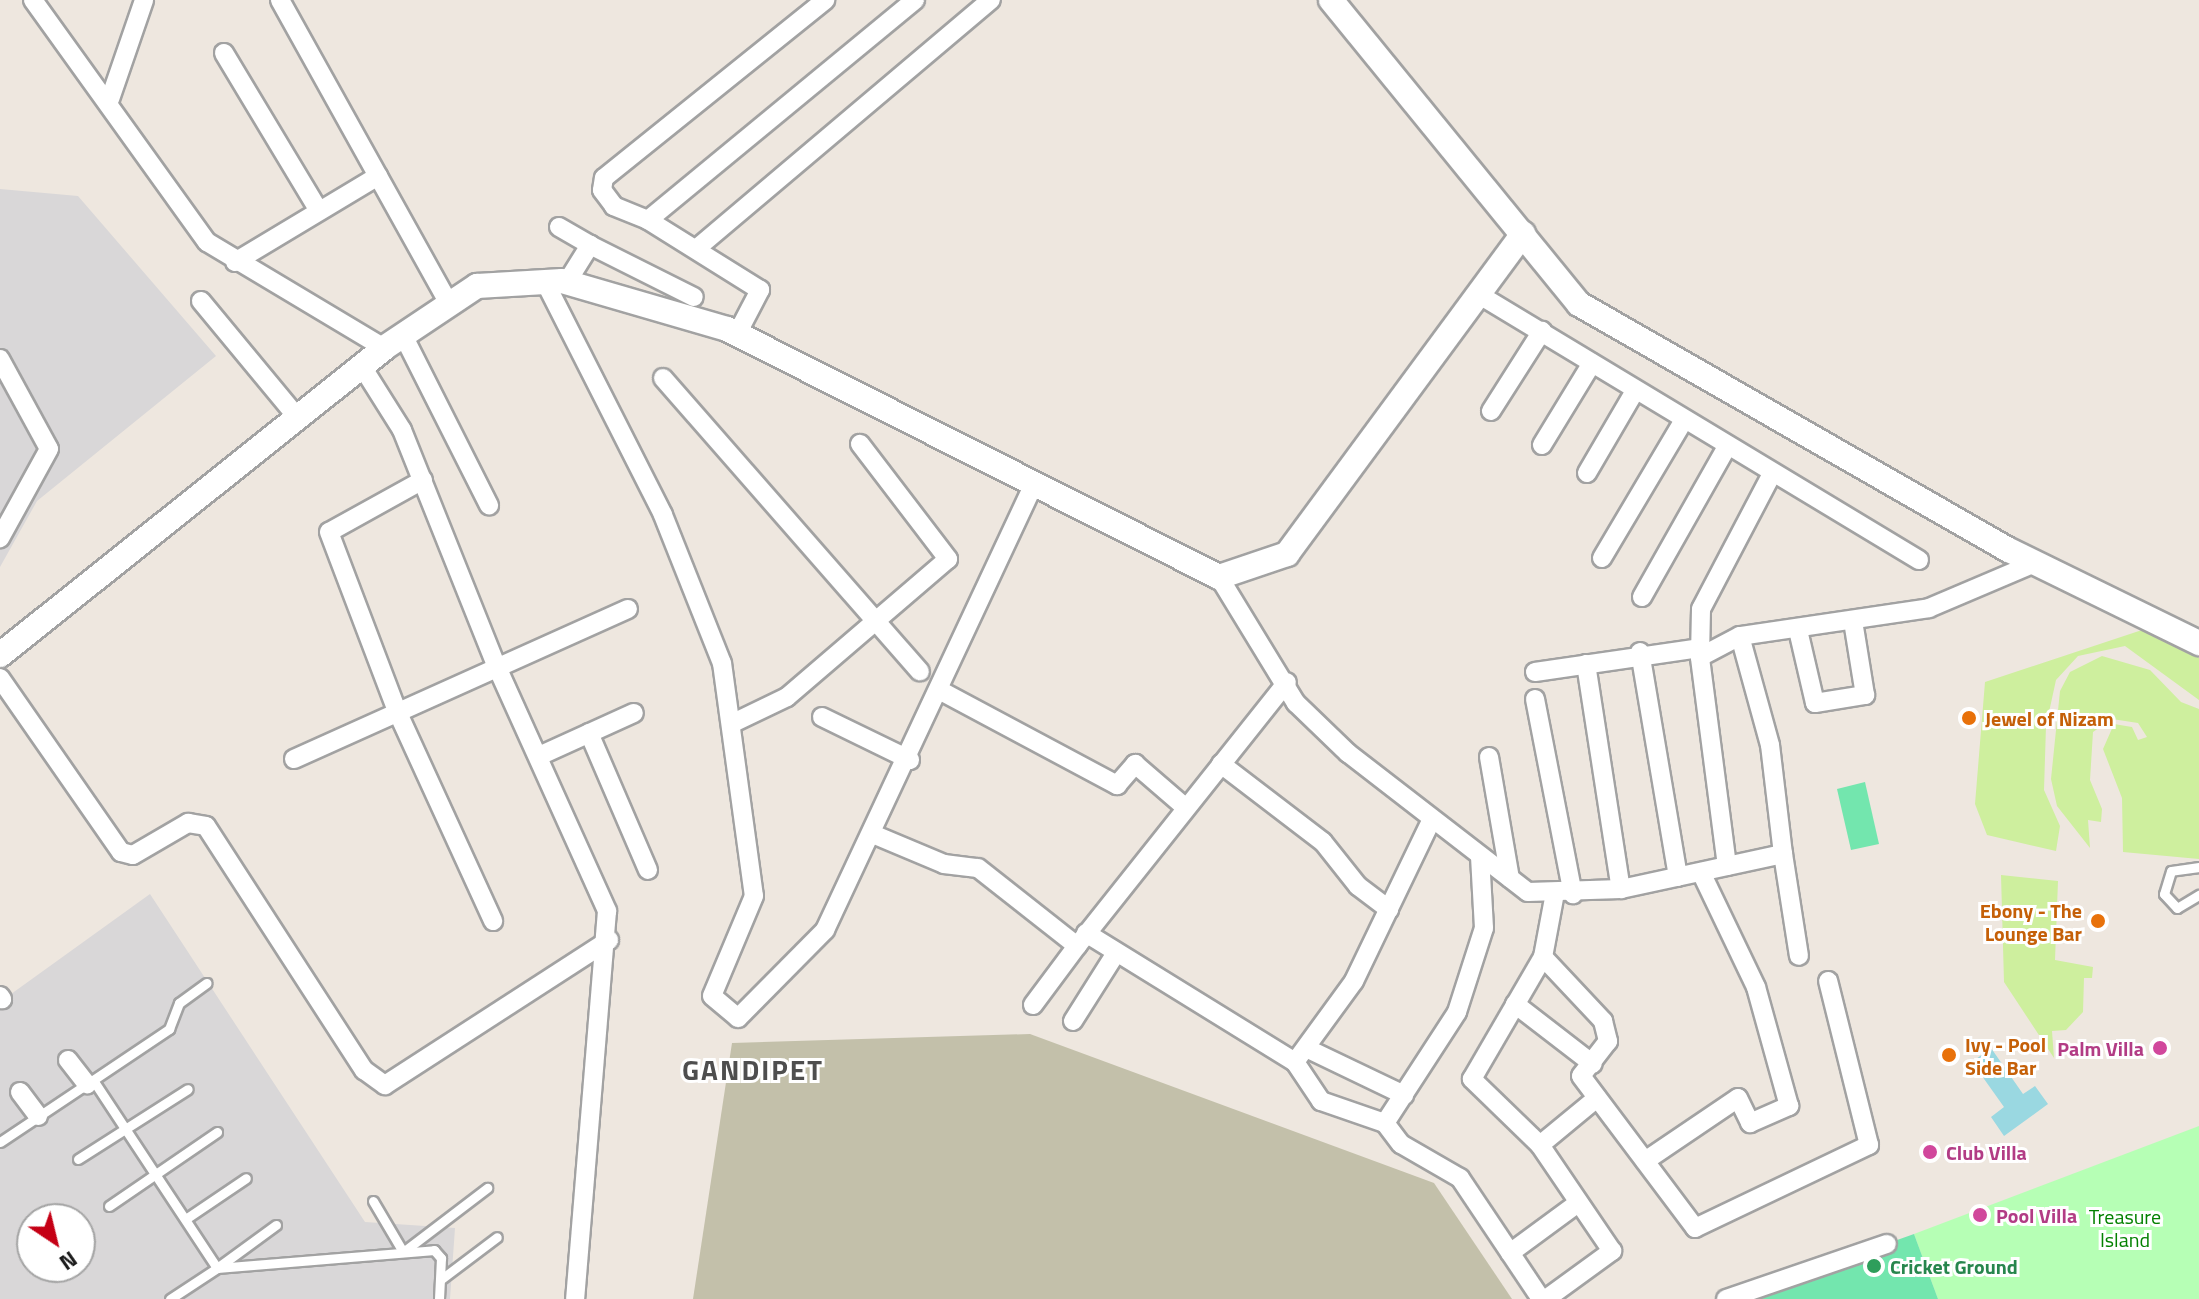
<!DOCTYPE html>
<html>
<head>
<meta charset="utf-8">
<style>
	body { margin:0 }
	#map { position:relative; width:2199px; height:1299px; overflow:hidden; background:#eee7df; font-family:"Titillium Web",sans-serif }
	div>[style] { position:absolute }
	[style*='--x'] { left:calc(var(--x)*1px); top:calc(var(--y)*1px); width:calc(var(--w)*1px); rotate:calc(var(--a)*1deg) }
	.residential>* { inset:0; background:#d9d7d8 }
	.construction>* { inset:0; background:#c3c0aa }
	.grass>* { inset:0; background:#ceef9e }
	.park>* { inset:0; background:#b6ffb5 }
	.pitch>* { inset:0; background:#73e6ae }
	.water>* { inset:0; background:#9ad8e1 }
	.roads { filter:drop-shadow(2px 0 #a2a2a2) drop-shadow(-2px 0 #a2a2a2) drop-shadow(0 2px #a2a2a2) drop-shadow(0 -2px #a2a2a2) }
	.service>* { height:9px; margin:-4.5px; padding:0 4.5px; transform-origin:4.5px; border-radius:4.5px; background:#fff }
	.minor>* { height:18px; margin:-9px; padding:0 9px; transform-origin:9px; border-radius:9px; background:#fff }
	.tertiary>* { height:24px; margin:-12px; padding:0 12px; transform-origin:12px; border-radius:12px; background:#fff }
	.dots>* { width:22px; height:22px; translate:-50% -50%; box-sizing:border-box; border:4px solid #fff; border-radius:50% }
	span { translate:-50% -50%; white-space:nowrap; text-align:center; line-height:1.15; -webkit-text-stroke:6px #fff; paint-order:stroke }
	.food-label { font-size:20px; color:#c56008; font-weight:700 }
	.left { translate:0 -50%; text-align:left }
	.right { translate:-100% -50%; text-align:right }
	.hotel-label { font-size:20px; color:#b23c85; font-weight:700 }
	.park-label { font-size:20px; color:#038100 }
	.leisure-label { font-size:20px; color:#27864d; font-weight:700 }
	.district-label { font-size:28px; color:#4e4e4e; font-weight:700; letter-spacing:2px }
	.north { position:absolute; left:16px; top:1203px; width:80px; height:80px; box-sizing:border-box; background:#fff; border:2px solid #a4a4a4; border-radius:50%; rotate:145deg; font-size:22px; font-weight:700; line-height:32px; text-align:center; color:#1b1b1b }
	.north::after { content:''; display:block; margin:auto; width:28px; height:36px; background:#c50015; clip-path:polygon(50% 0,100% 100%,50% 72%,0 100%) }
</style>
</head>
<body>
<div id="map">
	<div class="residential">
		<div style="clip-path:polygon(0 189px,78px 196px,216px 356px,37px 501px,0 567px)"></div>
		<div style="clip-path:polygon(evenodd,150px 894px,365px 1222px,455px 1228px,450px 1299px,0 1299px,0 1002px,150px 894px,32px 1219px,80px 1219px,80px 1267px,32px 1267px,32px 1219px)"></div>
	</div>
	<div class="construction">
		<div style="clip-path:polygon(1030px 1034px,1434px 1183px,1512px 1299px,693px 1299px,732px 1043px)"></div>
	</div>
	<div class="grass">
		<div style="clip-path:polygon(2142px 630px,2199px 658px,2199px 700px,2125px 646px,2078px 656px,2056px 680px,2046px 726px,2044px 790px,2060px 826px,2056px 851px,1987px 835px,1975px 804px,1985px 682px)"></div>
		<div style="clip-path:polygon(2102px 656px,2150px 670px,2181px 702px,2199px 709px,2199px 859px,2123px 852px,2122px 798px,2103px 749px,2114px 724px,2132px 727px,2138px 740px,2147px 737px,2138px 723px,2112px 719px,2093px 732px,2090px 780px,2102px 809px,2101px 822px,2088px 820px,2090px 848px,2057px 806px,2051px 779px,2060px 691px,2070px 672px)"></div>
		<div style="clip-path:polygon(2001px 875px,2058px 881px,2055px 960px,2093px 967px,2092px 978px,2084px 978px,2083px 1012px,2066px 1030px,2052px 1031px,2054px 1058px,2004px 982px)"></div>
	</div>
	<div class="park">
		<div style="clip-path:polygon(2199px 1126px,2199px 1299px,1938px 1299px,1914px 1234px)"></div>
	</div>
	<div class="pitch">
		<div style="clip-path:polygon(1865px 782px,1879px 844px,1851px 850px,1837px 789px)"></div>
		<div style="clip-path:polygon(1914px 1234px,1938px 1299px,1731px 1299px)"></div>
	</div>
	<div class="water">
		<div style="clip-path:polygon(1991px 1048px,2023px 1094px,2035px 1086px,2048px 1104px,2004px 1136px,1991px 1117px,2004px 1107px,1972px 1062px)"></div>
	</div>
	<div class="roads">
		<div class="service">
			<div style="--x:2199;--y:867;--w:28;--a:172"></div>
			<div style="--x:2171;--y:871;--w:24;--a:107"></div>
			<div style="--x:2164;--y:894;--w:19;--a:47"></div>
			<div style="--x:2177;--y:908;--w:26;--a:-31"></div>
			<div style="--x:93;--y:1080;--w:92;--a:-33.9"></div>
			<div style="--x:169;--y:1029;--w:28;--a:-69"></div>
			<div style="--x:179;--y:1003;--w:34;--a:-36"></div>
			<div style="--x:0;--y:1142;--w:112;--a:-33.7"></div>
			<div style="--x:93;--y:1080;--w:225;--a:56.6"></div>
			<div style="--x:217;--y:1268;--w:73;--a:-36.1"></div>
			<div style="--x:78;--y:1159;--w:130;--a:-32.5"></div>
			<div style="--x:373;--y:1201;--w:59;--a:59.5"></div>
			<div style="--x:403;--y:1252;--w:106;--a:-37.3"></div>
			<div style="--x:109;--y:1206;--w:131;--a:-34.4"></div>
			<div style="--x:187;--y:1218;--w:71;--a:-34.1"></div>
			<div style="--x:440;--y:1280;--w:71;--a:-37"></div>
			<div style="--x:170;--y:1299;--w:56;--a:-33.4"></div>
			<div style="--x:217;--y:1268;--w:218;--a:-4.7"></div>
			<div style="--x:434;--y:1250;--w:11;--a:49"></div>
			<div style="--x:441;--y:1258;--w:41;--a:92.8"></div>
		</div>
		<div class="minor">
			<div style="--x:33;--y:0;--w:298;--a:54.3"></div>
			<div style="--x:207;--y:242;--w:206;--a:30.9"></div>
			<div style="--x:280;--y:0;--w:348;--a:60.9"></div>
			<div style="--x:224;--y:53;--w:184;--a:59"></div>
			<div style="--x:110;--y:99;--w:105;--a:-71"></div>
			<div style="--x:648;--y:220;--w:37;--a:-158"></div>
			<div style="--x:614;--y:206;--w:20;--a:-127"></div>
			<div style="--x:602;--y:190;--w:12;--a:-81"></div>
			<div style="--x:604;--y:178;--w:284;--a:-38.8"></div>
			<div style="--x:559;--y:227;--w:36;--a:30"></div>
			<div style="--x:696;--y:249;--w:386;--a:-40.2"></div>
			<div style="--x:235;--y:262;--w:167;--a:-31"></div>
			<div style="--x:545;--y:282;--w:261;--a:63.1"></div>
			<div style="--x:663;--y:515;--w:159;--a:68.3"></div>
			<div style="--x:722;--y:663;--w:235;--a:82.2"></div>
			<div style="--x:754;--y:896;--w:108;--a:112.8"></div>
			<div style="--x:712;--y:996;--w:34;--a:40"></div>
			<div style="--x:738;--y:1018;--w:124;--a:-45.3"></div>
			<div style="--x:825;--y:930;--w:491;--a:-64.9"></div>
			<div style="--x:567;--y:282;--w:44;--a:-58.1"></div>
			<div style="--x:590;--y:245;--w:116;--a:26.6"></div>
			<div style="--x:1478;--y:294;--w:515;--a:31.1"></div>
			<div style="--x:201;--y:301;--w:151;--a:50.4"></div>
			<div style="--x:737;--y:334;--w:50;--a:-62.4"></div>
			<div style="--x:760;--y:290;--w:132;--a:-148"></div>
			<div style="--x:648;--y:220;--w:346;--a:-39.5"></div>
			<div style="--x:403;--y:335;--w:191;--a:63.2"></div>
			<div style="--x:0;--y:359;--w:102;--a:61.4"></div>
			<div style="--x:49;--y:449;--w:102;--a:118.8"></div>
			<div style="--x:363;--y:368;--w:73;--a:57.8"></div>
			<div style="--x:402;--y:430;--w:255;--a:68.2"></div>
			<div style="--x:497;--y:667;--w:268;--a:65.7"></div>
			<div style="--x:607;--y:911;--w:389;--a:94.7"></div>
			<div style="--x:663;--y:378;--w:390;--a:48.8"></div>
			<div style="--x:1491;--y:411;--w:95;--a:-57.5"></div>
			<div style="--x:1542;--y:445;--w:96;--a:-58.6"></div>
			<div style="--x:1587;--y:473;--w:95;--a:-59.7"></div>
			<div style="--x:423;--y:480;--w:107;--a:151"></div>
			<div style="--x:329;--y:532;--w:191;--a:69.2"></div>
			<div style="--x:397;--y:711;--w:231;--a:65.4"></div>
			<div style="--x:1602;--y:558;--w:161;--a:-59.3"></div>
			<div style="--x:1219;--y:577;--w:148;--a:58.6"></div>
			<div style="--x:1296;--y:703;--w:72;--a:43.9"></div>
			<div style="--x:1348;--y:753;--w:227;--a:37.7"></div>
			<div style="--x:1528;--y:892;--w:93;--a:-1.8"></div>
			<div style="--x:1621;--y:889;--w:166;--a:-12.2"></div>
			<div style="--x:1783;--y:854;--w:110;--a:-96.8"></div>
			<div style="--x:1770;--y:745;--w:113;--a:-105.4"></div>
			<div style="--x:1642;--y:597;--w:172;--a:-60.5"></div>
			<div style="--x:1798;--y:630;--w:75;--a:76.9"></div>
			<div style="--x:1815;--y:703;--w:51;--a:-9.1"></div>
			<div style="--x:1865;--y:695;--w:75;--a:-99.2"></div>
			<div style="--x:1640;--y:652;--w:228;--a:80.4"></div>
			<div style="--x:1700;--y:657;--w:48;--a:-88.8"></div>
			<div style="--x:1701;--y:609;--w:153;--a:-62.3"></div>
			<div style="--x:1586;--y:664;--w:228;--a:81.2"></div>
			<div style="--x:1535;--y:672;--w:166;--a:-8.3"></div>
			<div style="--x:0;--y:678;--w:212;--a:55.2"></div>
			<div style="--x:121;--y:852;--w:12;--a:14"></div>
			<div style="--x:133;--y:855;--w:64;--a:-30.2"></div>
			<div style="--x:188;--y:823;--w:18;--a:9"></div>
			<div style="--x:206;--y:826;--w:291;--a:57.1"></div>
			<div style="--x:364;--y:1070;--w:26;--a:36"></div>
			<div style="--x:385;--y:1085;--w:267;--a:-32.9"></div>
			<div style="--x:941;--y:691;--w:200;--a:28.1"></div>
			<div style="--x:1117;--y:785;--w:28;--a:-49"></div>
			<div style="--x:1135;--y:764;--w:67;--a:40.8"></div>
			<div style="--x:1535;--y:699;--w:199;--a:79"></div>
			<div style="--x:822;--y:717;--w:98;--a:26"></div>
			<div style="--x:731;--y:724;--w:62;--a:-25.7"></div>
			<div style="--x:787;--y:697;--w:212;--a:-40.6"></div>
			<div style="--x:948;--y:559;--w:145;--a:-127.4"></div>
			<div style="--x:589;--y:733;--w:149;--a:66.7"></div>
			<div style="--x:539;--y:756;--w:104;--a:-24.4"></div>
			<div style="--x:1489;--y:757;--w:123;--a:80.2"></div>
			<div style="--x:294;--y:759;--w:366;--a:-24.2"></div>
			<div style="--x:1221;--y:764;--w:128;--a:37.4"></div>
			<div style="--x:1323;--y:842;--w:56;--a:51.5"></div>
			<div style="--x:1358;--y:886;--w:39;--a:37"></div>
			<div style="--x:875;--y:835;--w:75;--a:22.8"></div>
			<div style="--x:944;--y:864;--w:34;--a:7"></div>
			<div style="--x:978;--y:868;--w:126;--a:38.2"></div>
			<div style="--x:1077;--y:946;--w:337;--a:-51.5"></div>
			<div style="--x:1783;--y:854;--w:103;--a:81.1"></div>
			<div style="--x:1727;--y:866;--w:211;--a:-97.4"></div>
			<div style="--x:1700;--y:657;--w:45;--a:-27.7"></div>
			<div style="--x:1740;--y:636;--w:191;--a:-8.4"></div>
			<div style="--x:1929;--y:608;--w:115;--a:-23"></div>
			<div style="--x:1086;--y:933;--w:246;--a:31.7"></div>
			<div style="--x:1295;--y:1062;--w:47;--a:56.3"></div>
			<div style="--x:1321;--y:1101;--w:68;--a:19"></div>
			<div style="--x:1385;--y:1123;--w:26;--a:53"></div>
			<div style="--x:1401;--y:1144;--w:68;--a:30"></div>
			<div style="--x:1460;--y:1178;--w:146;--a:56.2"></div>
			<div style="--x:1543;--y:957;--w:88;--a:46.8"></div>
			<div style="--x:1603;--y:1021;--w:21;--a:76"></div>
			<div style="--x:1608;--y:1041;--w:44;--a:127.6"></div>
			<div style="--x:1581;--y:1076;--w:190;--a:53.1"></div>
			<div style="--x:1695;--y:1228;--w:193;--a:-25.5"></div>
			<div style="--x:1869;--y:1145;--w:169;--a:-104"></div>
			<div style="--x:0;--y:996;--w:4;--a:56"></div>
			<div style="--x:1515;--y:1004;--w:98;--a:37.6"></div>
			<div style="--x:1033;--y:1005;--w:74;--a:-53.3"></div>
			<div style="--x:1073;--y:1021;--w:80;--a:-57.7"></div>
			<div style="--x:1306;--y:1048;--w:109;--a:25.6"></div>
			<div style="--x:68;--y:1060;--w:31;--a:52"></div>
			<div style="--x:1295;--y:1062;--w:100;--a:-53.9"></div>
			<div style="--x:1354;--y:981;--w:180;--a:-64.3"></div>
			<div style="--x:20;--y:1092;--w:30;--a:53"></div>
			<div style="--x:1385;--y:1123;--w:132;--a:-57"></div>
			<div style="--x:1457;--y:1012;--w:88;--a:-72.2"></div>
			<div style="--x:1484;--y:928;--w:71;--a:-93.2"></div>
			<div style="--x:1540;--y:1145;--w:74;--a:-39.5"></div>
			<div style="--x:1645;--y:1161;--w:112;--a:-34.1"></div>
			<div style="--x:1738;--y:1098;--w:28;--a:64"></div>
			<div style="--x:1750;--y:1123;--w:43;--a:-23.6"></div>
			<div style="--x:1789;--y:1106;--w:123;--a:-105.5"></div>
			<div style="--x:1756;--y:987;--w:127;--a:-115.6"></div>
			<div style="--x:1510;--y:1253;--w:84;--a:-36.3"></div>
			<div style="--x:1546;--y:1299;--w:82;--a:-36"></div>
			<div style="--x:1612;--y:1251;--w:128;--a:-124.2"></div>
			<div style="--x:1540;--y:1145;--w:95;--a:-135.9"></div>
			<div style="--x:1472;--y:1079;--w:141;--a:-59.8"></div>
			<div style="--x:1543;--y:957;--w:65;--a:-79.4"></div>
			<div style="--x:1726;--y:1299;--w:170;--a:-18.9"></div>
		</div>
		<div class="tertiary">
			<div style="--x:1331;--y:0;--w:392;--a:50.8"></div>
			<div style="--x:1579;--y:304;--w:495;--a:29.8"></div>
			<div style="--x:2009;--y:550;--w:212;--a:26.1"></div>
			<div style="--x:0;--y:655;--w:492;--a:-38.6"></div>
			<div style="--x:384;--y:348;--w:112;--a:-33.7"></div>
			<div style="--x:477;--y:286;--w:85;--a:-3.4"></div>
			<div style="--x:562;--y:281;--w:172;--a:16.2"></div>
			<div style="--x:727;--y:329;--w:551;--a:26.75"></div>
			<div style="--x:1219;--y:577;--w:72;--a:-18.7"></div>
			<div style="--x:1287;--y:554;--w:398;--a:-53.6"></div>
		</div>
	</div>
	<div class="dots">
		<div style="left:1969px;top:718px;background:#e8710a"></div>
		<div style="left:2098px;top:921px;background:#e8710a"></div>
		<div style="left:2160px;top:1048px;background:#d1479c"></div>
		<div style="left:1949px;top:1055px;background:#e8710a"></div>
		<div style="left:1930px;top:1152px;background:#d1479c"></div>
		<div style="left:1980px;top:1215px;background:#d1479c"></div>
		<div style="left:1874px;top:1266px;background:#2e9e5b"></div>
	</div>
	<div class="food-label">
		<span class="left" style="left:1985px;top:718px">Jewel of Nizam</span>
		<span class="right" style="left:2082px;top:922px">Ebony - The<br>Lounge Bar</span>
		<span class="left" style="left:1965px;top:1056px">Ivy - Pool<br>Side Bar</span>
	</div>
	<div class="hotel-label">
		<span class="right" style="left:2144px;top:1048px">Palm Villa</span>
		<span class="left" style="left:1946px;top:1152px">Club Villa</span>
		<span class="left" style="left:1996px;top:1215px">Pool Villa</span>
	</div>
	<div class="park-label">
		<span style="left:2125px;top:1228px">Treasure<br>Island</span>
	</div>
	<div class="leisure-label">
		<span class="left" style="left:1890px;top:1266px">Cricket Ground</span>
	</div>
	<div class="district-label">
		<span style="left:753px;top:1070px">GANDIPET</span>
	</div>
	<div class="north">N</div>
</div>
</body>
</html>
